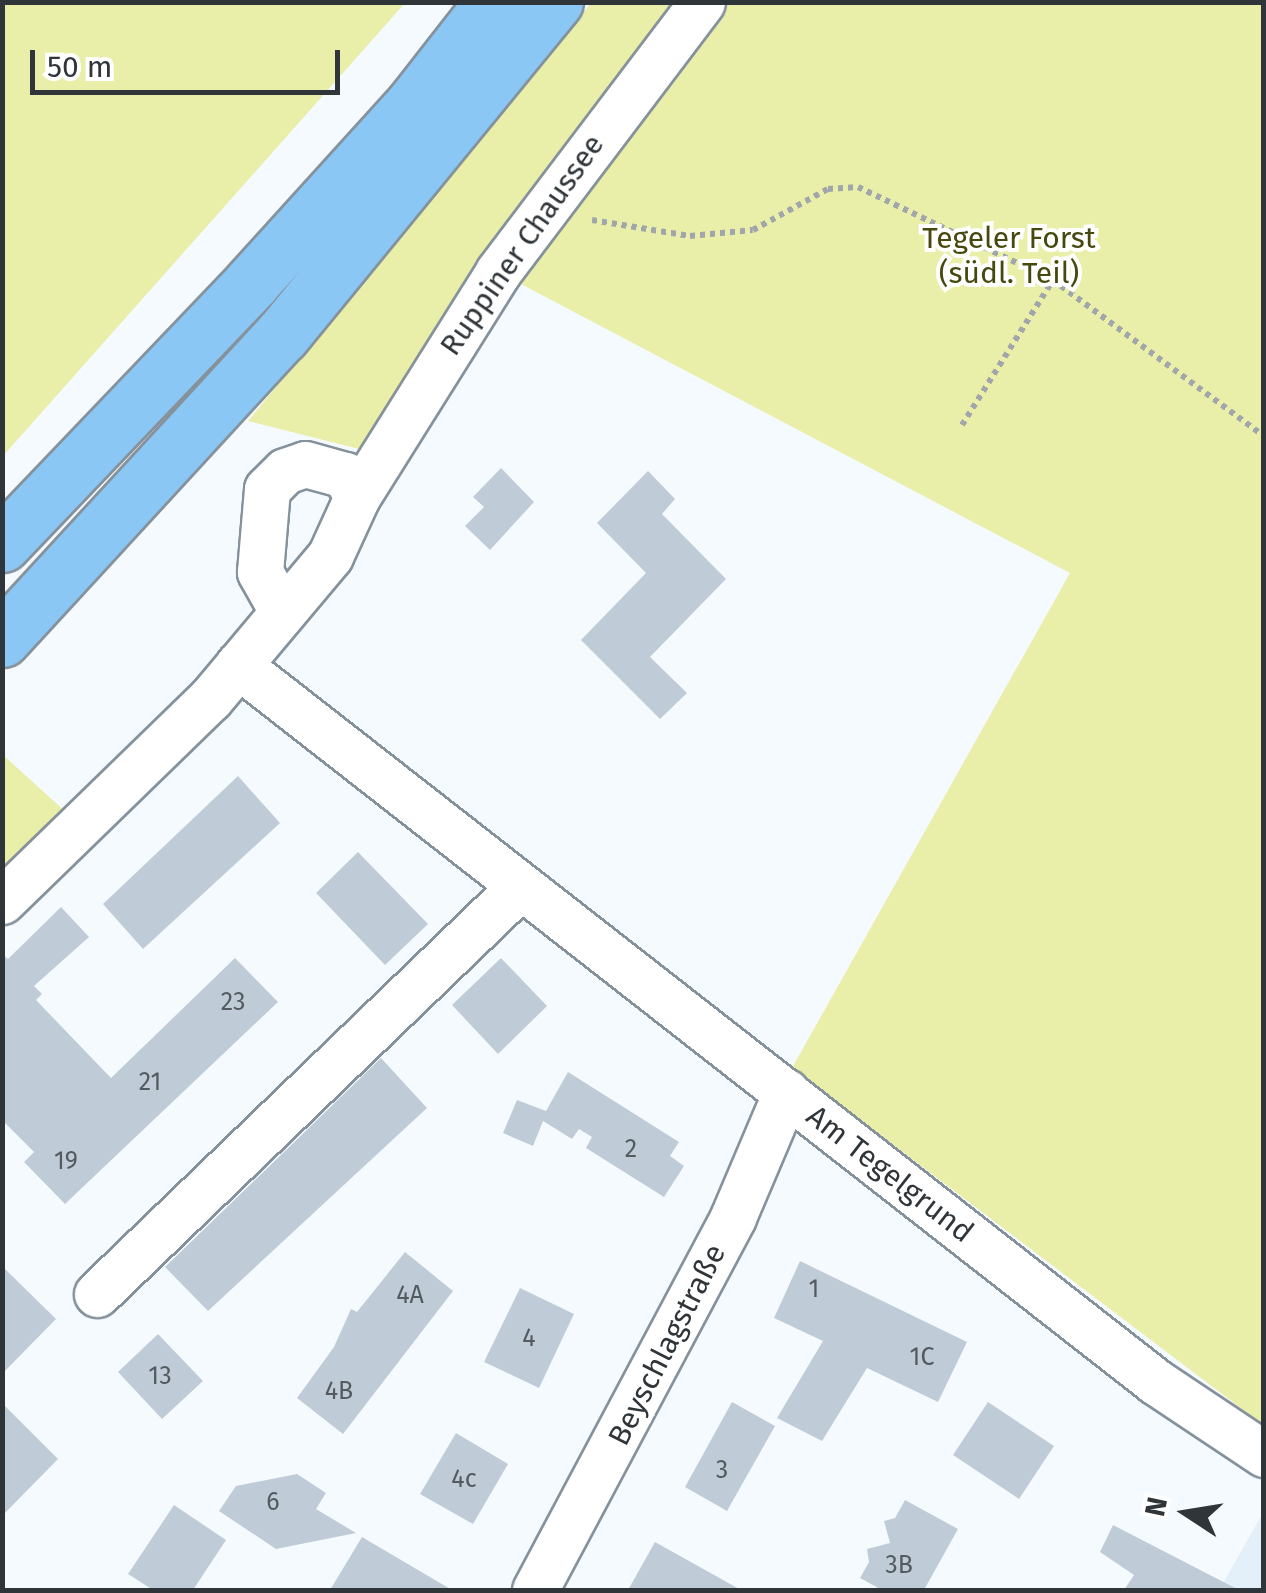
<!DOCTYPE html>
<html>
<head>
<meta charset="utf-8">
<style>
	body { margin:0 }
	#map { position:relative; width:1266px; height:1593px; overflow:hidden; background:#f5faff; font-family:"Fira Sans",sans-serif }
	div>[style] { position:absolute }
	[style*='--x'] { left:calc(var(--x)*1px); top:calc(var(--y)*1px); width:calc(var(--w)*1px); rotate:calc(var(--a)*1deg) }
	.built>* { inset:0; background:#e3eff9 }
	.green>* { inset:0; background:#e9eea9 }
	.building>* { inset:0; background:#bfccd7 }
	.path>* { height:6px; margin-top:-3px; transform-origin:0; background:repeating-linear-gradient(90deg,#a1a6ab 0 5px,transparent 0 10px) }
	.roads { filter:drop-shadow(2px 0 #85929c) drop-shadow(-2px 0 #85929c) drop-shadow(0 2px #85929c) drop-shadow(0 -2px #85929c) }
	.minor>* { height:45px; margin:-22.5px; padding:0 22.5px; transform-origin:22.5px; border-radius:22.5px; background:#fff }
	.highway>* { height:55px; margin:-27.5px; padding:0 27.5px; transform-origin:27.5px; border-radius:27.5px; background:#8bc7f5 }
	span { translate:-50% -50%; white-space:nowrap; text-align:center; line-height:1.15; -webkit-text-stroke:8px #fff; paint-order:stroke }
	.number-label { font-size:25px; color:#535b60 }
	.number-label span { -webkit-text-stroke-width:0 }
	.park-label { font-size:30px; color:#46480e }
	.street-label { font-size:30px; color:#2f3539 }
	.frame { position:absolute; inset:0; border:5px solid #2f3539; pointer-events:none }
	.north { position:absolute; left:1136px; top:1463px; width:100px; height:100px; -webkit-text-stroke:8px #fff; paint-order:stroke; rotate:282deg; font-size:28px; font-weight:700; line-height:40px; text-align:center; color:#2f3539 }
	.north::after { content:''; display:block; margin:auto; width:35px; height:45px; background:#2f3539; clip-path:polygon(50% 0,100% 100%,50% 72%,0 100%) }
	.scale { position:absolute; left:30px; top:50px; width:310px; height:45px; box-sizing:border-box; border:5px solid #2f3539; border-top:0; padding-left:12px; font-size:30px; line-height:35px; white-space:nowrap; color:#2f3539; -webkit-text-stroke:8px #fff; paint-order:stroke }
</style>
</head>
<body>
<div id="map">
	<div class="built">
		<div style="clip-path:polygon(1263px 1513px,1263px 1590px,1219px 1590px)"></div>
	</div>
	<div class="green">
		<div style="clip-path:polygon(3px 2px,405px 3px,3px 456px,2px 3px)"></div>
		<div style="clip-path:polygon(591px 3px,1263px 3px,1263px 1425px,792px 1068px,1070px 573px,498px 272px,383px 455px,248px 421px)"></div>
		<div style="clip-path:polygon(2px 754px,69px 815px,2px 878px)"></div>
	</div>
	<div class="building">
		<div style="clip-path:polygon(501px 468px,534px 502px,490px 550px,465px 526px,484px 507px,473px 497px)"></div>
		<div style="clip-path:polygon(648px 471px,675px 499px,662px 514px,726px 579px,650px 657px,687px 693px,660px 719px,581px 640px,646px 573px,597px 523px)"></div>
		<div style="clip-path:polygon(238px 776px,280px 823px,143px 949px,103px 904px)"></div>
		<div style="clip-path:polygon(358px 852px,428px 924px,385px 965px,316px 893px)"></div>
		<div style="clip-path:polygon(61px 907px,89px 937px,34px 986px,42px 994px,36px 1000px,111px 1078px,235px 958px,278px 1002px,65px 1204px,24px 1162px,34px 1152px,2px 1120px,2px 954px,8px 959px)"></div>
		<div style="clip-path:polygon(501px 958px,547px 1006px,498px 1054px,452px 1005px)"></div>
		<div style="clip-path:polygon(381px 1058px,427px 1108px,208px 1311px,165px 1267px)"></div>
		<div style="clip-path:polygon(568px 1072px,679px 1142px,670px 1156px,684px 1166px,664px 1197px,586px 1148px,592px 1137px,579px 1129px,572px 1139px,543px 1121px,533px 1146px,503px 1133px,517px 1100px,546px 1111px)"></div>
		<div style="clip-path:polygon(405px 1252px,453px 1291px,343px 1434px,297px 1398px,334px 1347px,351px 1309px,357px 1312px)"></div>
		<div style="clip-path:polygon(800px 1261px,967px 1342px,938px 1402px,867px 1368px,822px 1441px,777px 1418px,823px 1341px,774px 1318px)"></div>
		<div style="clip-path:polygon(2px 1266px,56px 1319px,2px 1374px)"></div>
		<div style="clip-path:polygon(520px 1288px,574px 1314px,539px 1388px,484px 1362px)"></div>
		<div style="clip-path:polygon(158px 1334px,203px 1381px,162px 1419px,118px 1372px)"></div>
		<div style="clip-path:polygon(732px 1402px,775px 1426px,727px 1511px,685px 1487px)"></div>
		<div style="clip-path:polygon(988px 1402px,1054px 1446px,1019px 1499px,953px 1455px)"></div>
		<div style="clip-path:polygon(2px 1403px,58px 1459px,2px 1516px)"></div>
		<div style="clip-path:polygon(456px 1433px,508px 1464px,473px 1524px,420px 1494px)"></div>
		<div style="clip-path:polygon(297px 1474px,326px 1493px,316px 1509px,356px 1533px,276px 1549px,219px 1511px,236px 1486px)"></div>
		<div style="clip-path:polygon(905px 1500px,958px 1529px,924px 1590px,882px 1590px,860px 1578px,869px 1562px,867px 1549px,890px 1543px,884px 1521px,895px 1518px)"></div>
		<div style="clip-path:polygon(174px 1505px,226px 1540px,193px 1590px,153px 1590px,128px 1574px)"></div>
		<div style="clip-path:polygon(1113px 1525px,1239px 1590px,1124px 1590px,1134px 1575px,1100px 1552px)"></div>
		<div style="clip-path:polygon(362px 1537px,452px 1590px,330px 1590px)"></div>
		<div style="clip-path:polygon(655px 1542px,741px 1590px,628px 1590px)"></div>
	</div>
	<div class="path">
		<div style="--x:592;--y:220;--w:99;--a:9.3"></div>
		<div style="--x:690;--y:236;--w:63;--a:-5.4"></div>
		<div style="--x:753;--y:230;--w:85;--a:-28.7"></div>
		<div style="--x:828;--y:189;--w:30;--a:-4"></div>
		<div style="--x:858;--y:187;--w:216;--a:25.5"></div>
		<div style="--x:1053;--y:280;--w:262;--a:36.5"></div>
		<div style="--x:962;--y:425;--w:171;--a:-57.9"></div>
	</div>
	<div class="roads">
		<div class="minor">
			<div style="--x:282;--y:611;--w:45;--a:-119.4"></div>
			<div style="--x:260;--y:572;--w:83;--a:-85.2"></div>
			<div style="--x:267;--y:489;--w:25;--a:-45"></div>
			<div style="--x:285;--y:471;--w:21;--a:-19"></div>
			<div style="--x:305;--y:464;--w:41;--a:15.4"></div>
			<div style="--x:345;--y:475;--w:25;--a:61"></div>
			<div style="--x:238;--y:665;--w:1165;--a:37.99"></div>
			<div style="--x:1156;--y:1382;--w:130;--a:33.7"></div>
			<div style="--x:2;--y:901;--w:290;--a:-44.2"></div>
			<div style="--x:210;--y:699;--w:187;--a:-50"></div>
			<div style="--x:330;--y:556;--w:65;--a:-65.4"></div>
			<div style="--x:357;--y:497;--w:266;--a:-57.9"></div>
			<div style="--x:498;--y:272;--w:338;--a:-52.9"></div>
			<div style="--x:97;--y:1294;--w:587;--a:-43.9"></div>
			<div style="--x:535;--y:1590;--w:422;--a:-62"></div>
			<div style="--x:733;--y:1217;--w:136;--a:-67"></div>
		</div>
		<div class="highway">
			<div style="--x:2;--y:544;--w:362;--a:-46.3"></div>
			<div style="--x:252;--y:282;--w:243;--a:-47.8"></div>
			<div style="--x:415;--y:102;--w:127;--a:-52"></div>
			<div style="--x:2;--y:639;--w:413;--a:-47.4"></div>
			<div style="--x:282;--y:335;--w:431;--a:-50.7"></div>
		</div>
	</div>
	<div class="number-label">
		<span style="left:233px;top:1002px">23</span>
		<span style="left:150px;top:1082px">21</span>
		<span style="left:631px;top:1149px">2</span>
		<span style="left:66px;top:1161px">19</span>
		<span style="left:814px;top:1289px">1</span>
		<span style="left:410px;top:1295px">4A</span>
		<span style="left:529px;top:1338px">4</span>
		<span style="left:922px;top:1357px">1C</span>
		<span style="left:160px;top:1376px">13</span>
		<span style="left:339px;top:1391px">4B</span>
		<span style="left:722px;top:1470px">3</span>
		<span style="left:464px;top:1479px">4c</span>
		<span style="left:273px;top:1502px">6</span>
		<span style="left:899px;top:1565px">3B</span>
	</div>
	<div class="park-label">
		<span style="left:1009px;top:255px">Tegeler Forst<br>(südl. Teil)</span>
	</div>
	<div class="street-label">
		<span style="left:522px;top:245px;rotate:-55deg">Ruppiner Chaussee</span>
		<span style="left:890px;top:1174px;rotate:38deg">Am Tegelgrund</span>
		<span style="left:667px;top:1345px;rotate:-63deg">Beyschlagstraße</span>
	</div>
	<div class="frame"></div>
	<div class="north">N</div>
	<div class="scale">50 m</div>
</div>
</body>
</html>
